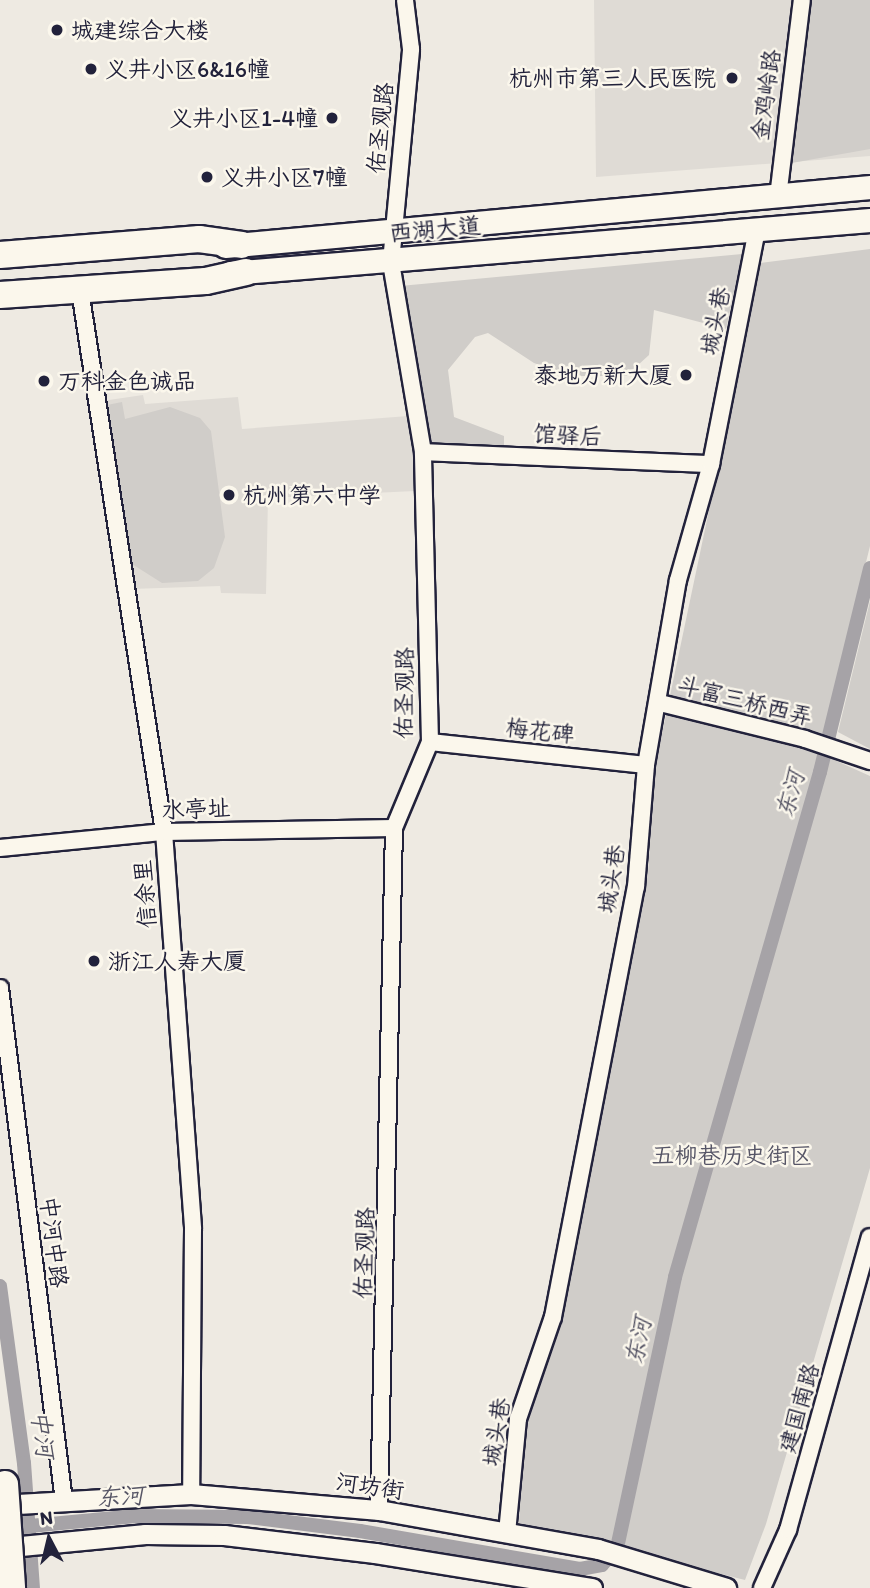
<!DOCTYPE html>
<html>
<head>
<meta charset="utf-8">
<style>
	body { margin:0 }
	#map { position:relative; width:870px; height:1588px; overflow:hidden; background:#eeeae2; font-family:Itim,"LXGW WenKai TC",sans-serif }
	div>[style] { position:absolute }
	[style*='--x'] { left:calc(var(--x)*1px); top:calc(var(--y)*1px); width:calc(var(--w)*1px); rotate:calc(var(--a)*1deg) }
	.built>* { inset:0; background:#dfdbd5 }
	.green>* { inset:0; background:#d0cdc9 }
	.canal>* { height:14px; margin:-7px; padding:0 7px; transform-origin:7px; border-radius:7px; background:#a6a3a7 }
	.roads { filter:drop-shadow(2px 0 #22223b) drop-shadow(-2px 0 #22223b) drop-shadow(0 2px #22223b) drop-shadow(0 -2px #22223b) }
	.minor>* { height:16px; margin:-8px; padding:0 8px; transform-origin:8px; border-radius:8px; background:#fbf7ec }
	.tertiary>* { height:19px; margin:-9.5px; padding:0 9.5px; transform-origin:9.5px; border-radius:9.5px; background:#fbf7ec }
	.secondary>* { height:23px; margin:-11.5px; padding:0 11.5px; transform-origin:11.5px; border-radius:11.5px; background:#fbf7ec }
	.trunk>* { height:26px; margin:-13px; padding:0 13px; transform-origin:13px; border-radius:13px; background:#fbf7ec }
	.bridges { filter:drop-shadow(2px 0 #22223b) drop-shadow(-2px 0 #22223b) drop-shadow(0 2px #22223b) drop-shadow(0 -2px #22223b) }
	.trunk-bridge>* { height:26px; margin:-13px; padding:0 13px; transform-origin:13px; border-radius:13px; background:#fbf7ec }
	.dots>* { width:19px; height:19px; translate:-50% -50%; box-sizing:border-box; border:4px solid #fbf7ec; border-radius:50% }
	span { translate:-50% -50%; white-space:nowrap; text-align:center; line-height:1.15; -webkit-text-stroke:5px #fbf7ec; paint-order:stroke }
	.poi-label { font-size:23px; color:#22223b }
	.left { translate:0 -50%; text-align:left }
	.right { translate:-100% -50%; text-align:right }
	.street-label { font-size:23px; color:#22223b }
	.park-label { font-size:23px; color:#565566 }
	.water-label { font-size:24px; color:#575666; font-style:italic }
	.north { position:absolute; left:14px; top:1504px; width:70px; height:70px; -webkit-text-stroke:5px #fbf7ec; paint-order:stroke; rotate:353deg; font-size:19px; font-weight:700; line-height:28px; text-align:center; color:#22223b }
	.north::after { content:''; display:block; margin:auto; width:24px; height:32px; background:#22223b; clip-path:polygon(50% 0,100% 100%,50% 72%,0 100%) }
</style>
</head>
<body>
<div id="map">
	<div class="built">
		<div style="clip-path:polygon(594px 0,870px 0,870px 156px,596px 177px)"></div>
		<div style="clip-path:polygon(143px 395px,145px 404px,238px 397px,242px 429px,408px 416px,416px 451px,415px 491px,268px 498px,266px 594px,221px 593px,220px 586px,131px 589px,102px 401px)"></div>
	</div>
	<div class="green">
		<div style="clip-path:polygon(805px 0,870px 0,870px 149px,786px 164px)"></div>
		<div style="clip-path:polygon(870px 249px,870px 546px,819px 753px,870px 776px,870px 1168px,766px 1524px,745px 1580px,519px 1523px,524px 1423px,577px 1242px,648px 873px,655px 767px,761px 263px)"></div>
		<div style="clip-path:polygon(742px 254px,726px 329px,654px 310px,649px 355px,626px 376px,570px 376px,534px 363px,488px 333px,475px 337px,448px 370px,454px 417px,504px 436px,504px 446px,428px 443px,400px 286px)"></div>
		<div style="clip-path:polygon(122px 402px,125px 419px,170px 407px,200px 418px,211px 431px,225px 537px,214px 568px,198px 581px,162px 583px,132px 564px,107px 405px)"></div>
		<div style="clip-path:polygon(870px 601px,870px 749px,838px 732px)"></div>
	</div>
	<div class="canal">
		<div style="--x:0;--y:1286;--w:179;--a:82.3"></div>
		<div style="--x:24;--y:1463;--w:125;--a:85.9"></div>
		<div style="--x:30;--y:1526;--w:106;--a:-5.4"></div>
		<div style="--x:136;--y:1516;--w:112;--a:0.5"></div>
		<div style="--x:248;--y:1517;--w:113;--a:7.1"></div>
		<div style="--x:360;--y:1531;--w:223;--a:9.8"></div>
		<div style="--x:580;--y:1569;--w:22;--a:-10"></div>
		<div style="--x:602;--y:1565;--w:23;--a:-49"></div>
		<div style="--x:617;--y:1548;--w:277;--a:-77.9"></div>
		<div style="--x:675;--y:1277;--w:525;--a:-73.98"></div>
		<div style="--x:820;--y:772;--w:210;--a:-76.2"></div>
	</div>
	<div class="roads">
		<div class="minor">
			<div style="--x:778;--y:197;--w:198;--a:-83.1"></div>
			<div style="--x:81;--y:297;--w:541;--a:81.18"></div>
			<div style="--x:164;--y:832;--w:398;--a:85.8"></div>
			<div style="--x:193;--y:1229;--w:265;--a:90.4"></div>
			<div style="--x:423;--y:452;--w:288;--a:2.4"></div>
			<div style="--x:660;--y:703;--w:149;--a:13.9"></div>
			<div style="--x:805;--y:739;--w:69;--a:18.7"></div>
			<div style="--x:430;--y:742;--w:217;--a:6.1"></div>
			<div style="--x:0;--y:848;--w:165;--a:-5.6"></div>
			<div style="--x:164;--y:832;--w:230;--a:-1"></div>
			<div style="--x:0;--y:988;--w:517;--a:82.89"></div>
			<div style="--x:379;--y:1510;--w:682;--a:-88.74"></div>
			<div style="--x:394;--y:828;--w:93;--a:-67.3"></div>
			<div style="--x:430;--y:742;--w:290;--a:-91.4"></div>
			<div style="--x:423;--y:452;--w:193;--a:-99.6"></div>
			<div style="--x:391;--y:262;--w:214;--a:-84.6"></div>
			<div style="--x:411;--y:49;--w:49;--a:-97"></div>
			<div style="--x:507;--y:1533;--w:115;--a:-84.5"></div>
			<div style="--x:518;--y:1419;--w:108;--a:-71.1"></div>
			<div style="--x:553;--y:1317;--w:438;--a:-79.1"></div>
			<div style="--x:636;--y:887;--w:122;--a:-85.3"></div>
			<div style="--x:646;--y:765;--w:188;--a:-80.2"></div>
			<div style="--x:678;--y:580;--w:121;--a:-74.1"></div>
			<div style="--x:711;--y:464;--w:238;--a:-78.9"></div>
			<div style="--x:762;--y:1588;--w:64;--a:-65.9"></div>
			<div style="--x:788;--y:1530;--w:304;--a:-74.4"></div>
		</div>
		<div class="tertiary">
			<div style="--x:0;--y:1505;--w:191;--a:-3.3"></div>
			<div style="--x:191;--y:1494;--w:189;--a:4.9"></div>
			<div style="--x:379;--y:1510;--w:222;--a:10.1"></div>
			<div style="--x:598;--y:1549;--w:134;--a:16.9"></div>
			<div style="--x:0;--y:1548;--w:146;--a:-5.5"></div>
			<div style="--x:145;--y:1534;--w:79;--a:0.7"></div>
			<div style="--x:224;--y:1535;--w:152;--a:6.8"></div>
			<div style="--x:375;--y:1553;--w:220;--a:9.2"></div>
		</div>
		<div class="secondary">
			<div style="--x:225;--y:246;--w:648;--a:-5.23"></div>
			<div style="--x:230;--y:273;--w:642;--a:-4.73"></div>
		</div>
		<div class="trunk">
			<div style="--x:0;--y:255;--w:200;--a:-4.6"></div>
			<div style="--x:199;--y:239;--w:43;--a:7.9"></div>
			<div style="--x:0;--y:295;--w:206;--a:-3.9"></div>
			<div style="--x:206;--y:281;--w:41;--a:-12.7"></div>
		</div>
	</div>
	<div class="bridges">
		<div class="trunk-bridge">
			<div style="--x:5;--y:1484;--w:104;--a:86.1"></div>
		</div>
	</div>
	<div class="dots">
		<div style="left:57px;top:30px;background:#22223b"></div>
		<div style="left:91px;top:69px;background:#22223b"></div>
		<div style="left:732px;top:78px;background:#22223b"></div>
		<div style="left:332px;top:118px;background:#22223b"></div>
		<div style="left:207px;top:177px;background:#22223b"></div>
		<div style="left:686px;top:375px;background:#22223b"></div>
		<div style="left:44px;top:381px;background:#22223b"></div>
		<div style="left:229px;top:495px;background:#22223b"></div>
		<div style="left:94px;top:961px;background:#22223b"></div>
	</div>
	<div class="poi-label">
		<span class="left" style="left:71px;top:30px">城建综合大楼</span>
		<span class="left" style="left:105px;top:69px">义井小区6&amp;16幢</span>
		<span class="right" style="left:716px;top:78px">杭州市第三人民医院</span>
		<span class="right" style="left:318px;top:118px">义井小区1-4幢</span>
		<span class="left" style="left:221px;top:177px">义井小区7幢</span>
		<span class="right" style="left:672px;top:375px">泰地万新大厦</span>
		<span class="left" style="left:58px;top:381px">万科金色诚品</span>
		<span class="left" style="left:243px;top:495px">杭州第六中学</span>
		<span class="left" style="left:108px;top:961px">浙江人寿大厦</span>
	</div>
	<div class="street-label">
		<span style="left:766px;top:95px;rotate:-82deg">金鸡岭路</span>
		<span style="left:380px;top:128px;rotate:-84deg">佑圣观路</span>
		<span style="left:435px;top:229px;rotate:-5deg">西湖大道</span>
		<span style="left:715px;top:321px;rotate:-79deg">城头巷</span>
		<span style="left:568px;top:435px;rotate:3deg">馆驿后</span>
		<span style="left:404px;top:693px;rotate:-89deg">佑圣观路</span>
		<span style="left:745px;top:701px;rotate:14deg">斗富三桥西弄</span>
		<span style="left:540px;top:731px;rotate:6deg">梅花碑</span>
		<span style="left:196px;top:809px;rotate:-2deg">水亭址</span>
		<span style="left:611px;top:879px;rotate:-82deg">城头巷</span>
		<span style="left:145px;top:894px;rotate:-94deg">信余里</span>
		<span style="left:54px;top:1242px;rotate:83deg">中河中路</span>
		<span style="left:364px;top:1253px;rotate:-88deg">佑圣观路</span>
		<span style="left:799px;top:1408px;rotate:-74deg">建国南路</span>
		<span style="left:496px;top:1432px;rotate:-81deg">城头巷</span>
		<span style="left:370px;top:1486px;rotate:8deg">河坊街</span>
	</div>
	<div class="park-label">
		<span style="left:732px;top:1155px">五柳巷历史街区</span>
	</div>
	<div class="water-label">
		<span style="left:790px;top:794px;rotate:-74deg">东河</span>
		<span style="left:638px;top:1341px;rotate:-78deg">东河</span>
		<span style="left:43px;top:1434px;rotate:83deg">中河</span>
		<span style="left:120px;top:1496px;rotate:-3deg">东河</span>
	</div>
	<div class="north">N</div>
</div>
</body>
</html>
